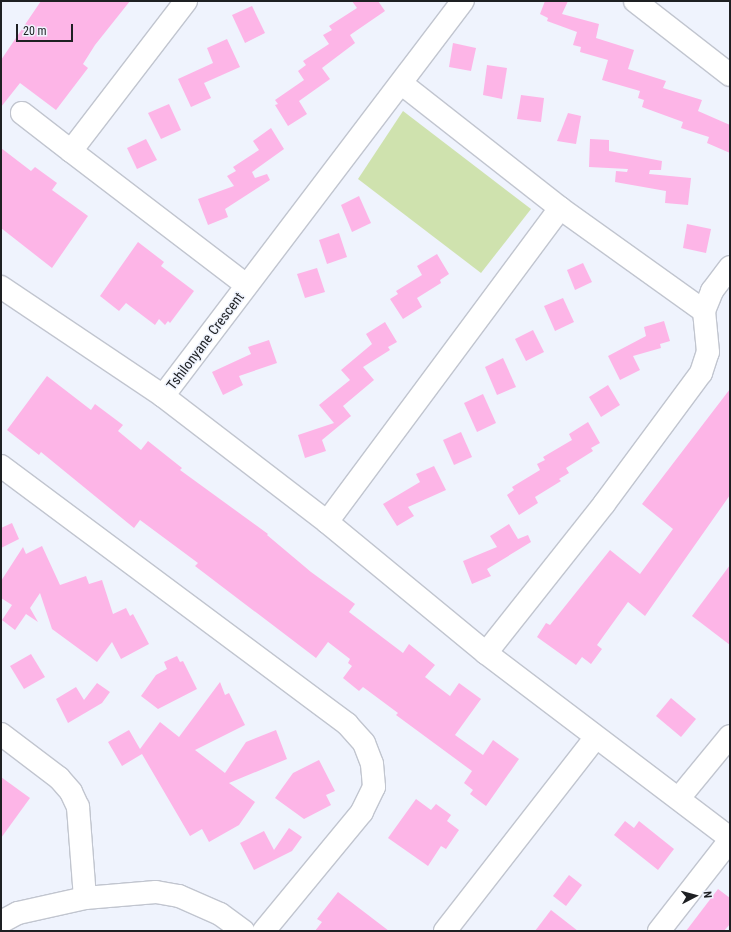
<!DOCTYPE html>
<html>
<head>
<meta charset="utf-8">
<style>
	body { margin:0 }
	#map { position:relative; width:731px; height:932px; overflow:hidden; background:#eff3fd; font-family:"Roboto Condensed",sans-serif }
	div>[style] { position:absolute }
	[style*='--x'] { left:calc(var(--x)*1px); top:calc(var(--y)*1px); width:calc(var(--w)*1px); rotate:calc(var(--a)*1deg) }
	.green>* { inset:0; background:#cfe2ae }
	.building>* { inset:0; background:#fdb5e7 }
	.roads { filter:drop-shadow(1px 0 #c1c5cf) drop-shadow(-1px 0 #c1c5cf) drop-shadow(0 1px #c1c5cf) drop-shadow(0 -1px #c1c5cf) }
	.minor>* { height:22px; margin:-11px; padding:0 11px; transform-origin:11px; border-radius:11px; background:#fff }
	span { translate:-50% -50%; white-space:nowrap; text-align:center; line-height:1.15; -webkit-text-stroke:3px #eff3fd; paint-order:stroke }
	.street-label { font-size:14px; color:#1e2023 }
	.frame { position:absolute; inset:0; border:2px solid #1e2023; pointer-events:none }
	.north { position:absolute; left:675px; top:876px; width:40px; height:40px; -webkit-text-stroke:3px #eff3fd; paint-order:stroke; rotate:84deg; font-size:11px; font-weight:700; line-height:16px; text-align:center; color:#1e2023 }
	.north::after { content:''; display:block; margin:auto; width:14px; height:18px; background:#1e2023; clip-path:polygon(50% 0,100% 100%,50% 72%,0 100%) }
	.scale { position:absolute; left:16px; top:24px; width:57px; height:18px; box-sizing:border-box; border:2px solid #1e2023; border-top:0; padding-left:5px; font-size:12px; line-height:14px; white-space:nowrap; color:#1e2023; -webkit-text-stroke:3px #eff3fd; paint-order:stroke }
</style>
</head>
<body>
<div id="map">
	<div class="green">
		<div style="clip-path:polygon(403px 111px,531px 209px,481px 273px,358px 179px)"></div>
	</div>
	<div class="building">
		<div style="clip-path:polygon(41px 1px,130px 1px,95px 45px,83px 64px,88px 68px,56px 110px,20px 83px,1px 107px,1px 60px)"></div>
		<div style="clip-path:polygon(352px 1px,378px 1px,385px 11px,350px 35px,355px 43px,322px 68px,330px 79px,299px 101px,307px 114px,288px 126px,275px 105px,278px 104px,275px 100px,304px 80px,298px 71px,306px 65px,303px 61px,329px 44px,323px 35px,332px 30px,329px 26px,357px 8px)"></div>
		<div style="clip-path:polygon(545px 1px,568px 1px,562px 14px,599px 24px,596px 38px,634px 50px,628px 69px,666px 81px,663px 88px,702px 100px,698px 111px,730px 125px,730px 153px,707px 143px,709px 137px,681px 128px,683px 122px,642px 107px,644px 100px,638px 98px,640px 91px,602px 80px,608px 60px,580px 52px,581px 47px,573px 45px,577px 32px,547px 21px,548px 18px,540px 14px)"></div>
		<div style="clip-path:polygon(252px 6px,265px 33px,245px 43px,232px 15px)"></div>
		<div style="clip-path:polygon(227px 39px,240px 67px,204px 83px,211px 98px,191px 107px,178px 79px,213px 63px,207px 48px)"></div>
		<div style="clip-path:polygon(453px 43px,476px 48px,471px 71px,449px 67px)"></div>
		<div style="clip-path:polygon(487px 65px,507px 68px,502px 99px,483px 95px)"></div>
		<div style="clip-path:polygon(521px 95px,544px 98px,541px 122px,517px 119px)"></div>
		<div style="clip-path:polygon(169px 104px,181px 130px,161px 139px,148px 113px)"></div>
		<div style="clip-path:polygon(568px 113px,581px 116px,576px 144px,557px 141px)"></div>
		<div style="clip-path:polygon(271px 128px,284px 149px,252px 172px,255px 178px,267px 174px,270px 180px,225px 209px,228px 217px,208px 225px,198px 199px,234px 186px,227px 176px,236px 171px,233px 167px,259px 150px,253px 141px)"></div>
		<div style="clip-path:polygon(146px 139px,157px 160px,137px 169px,127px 148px)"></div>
		<div style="clip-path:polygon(590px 139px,609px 140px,609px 151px,662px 161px,661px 170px,650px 170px,649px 174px,691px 178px,688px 205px,665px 203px,666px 191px,615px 182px,616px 171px,627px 172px,628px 169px,589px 167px)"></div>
		<div style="clip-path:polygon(1px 148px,31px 171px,35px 167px,57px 183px,52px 190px,88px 216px,52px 268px,1px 228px)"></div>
		<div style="clip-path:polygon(359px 196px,371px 223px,352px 232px,341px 205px)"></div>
		<div style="clip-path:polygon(687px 224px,711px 229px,706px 253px,683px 248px)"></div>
		<div style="clip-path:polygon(339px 233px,347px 257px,327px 264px,319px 240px)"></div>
		<div style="clip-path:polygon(138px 242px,164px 262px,161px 266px,194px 291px,170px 323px,168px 321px,165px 325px,159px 319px,155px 325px,126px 303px,119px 311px,100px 296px)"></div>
		<div style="clip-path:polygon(437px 254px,449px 274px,440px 280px,441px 283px,417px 298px,422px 307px,403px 319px,390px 299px,398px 294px,396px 291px,422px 275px,417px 266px)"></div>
		<div style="clip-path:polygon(583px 263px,592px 282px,575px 290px,567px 270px)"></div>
		<div style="clip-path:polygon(317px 268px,325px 292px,305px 298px,297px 274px)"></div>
		<div style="clip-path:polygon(563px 298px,574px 322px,555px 331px,544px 306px)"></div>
		<div style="clip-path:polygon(664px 321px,670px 341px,660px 344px,661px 348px,633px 356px,640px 370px,620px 380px,608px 356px,646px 336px,644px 327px)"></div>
		<div style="clip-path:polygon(385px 322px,397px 342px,388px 347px,390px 350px,363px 367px,374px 380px,343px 406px,351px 416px,322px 440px,326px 451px,305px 458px,298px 435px,334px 423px,319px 405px,350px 380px,341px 370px,372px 344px,366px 334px)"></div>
		<div style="clip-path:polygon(533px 330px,544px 352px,526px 361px,515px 339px)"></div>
		<div style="clip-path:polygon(269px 340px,277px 363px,239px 376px,243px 385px,223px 395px,212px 372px,251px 354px,248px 347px)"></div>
		<div style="clip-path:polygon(503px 358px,516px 387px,497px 395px,485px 367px)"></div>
		<div style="clip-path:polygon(47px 376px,91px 410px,95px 404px,123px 425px,118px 431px,141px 450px,148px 441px,182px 468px,180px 470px,268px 534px,267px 535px,311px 572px,355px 604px,349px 612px,403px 653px,409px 644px,435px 665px,425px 677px,450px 696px,459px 683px,481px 699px,455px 735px,483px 755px,493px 740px,519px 759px,486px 806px,470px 794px,473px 790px,464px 783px,472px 771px,396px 715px,398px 713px,363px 687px,359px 691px,343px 678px,352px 666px,348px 663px,350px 659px,328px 642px,316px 658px,195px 566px,198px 563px,140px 520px,134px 528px,41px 452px,39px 455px,7px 430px)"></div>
		<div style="clip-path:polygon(608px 385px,620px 405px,601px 417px,589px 397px)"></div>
		<div style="clip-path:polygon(730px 389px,730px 495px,645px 616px,628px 602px,597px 645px,602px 649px,591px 664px,582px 657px,576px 665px,537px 637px,546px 623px,550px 625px,610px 550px,640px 574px,673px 529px,642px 504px)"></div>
		<div style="clip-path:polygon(483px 394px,496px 423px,477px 432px,464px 403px)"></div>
		<div style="clip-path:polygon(588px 422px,600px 443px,591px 448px,593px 451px,566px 468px,569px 473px,559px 479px,561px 481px,535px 497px,538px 503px,519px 515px,507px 495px,514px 490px,512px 487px,540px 470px,537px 464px,545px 460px,543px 457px,572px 440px,569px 434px)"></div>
		<div style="clip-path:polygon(461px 432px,472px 457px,454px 465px,443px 440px)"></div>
		<div style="clip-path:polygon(434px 466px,446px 490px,408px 507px,414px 516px,397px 526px,383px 504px,420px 482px,416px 474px)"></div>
		<div style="clip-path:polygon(12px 523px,19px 539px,1px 548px,1px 528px)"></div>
		<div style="clip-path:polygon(509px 524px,518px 539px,528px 535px,531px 542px,487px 569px,491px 576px,472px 584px,463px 561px,497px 547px,490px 536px)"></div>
		<div style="clip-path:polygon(42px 546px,60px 585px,86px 576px,89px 584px,102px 580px,113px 614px,126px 608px,130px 616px,133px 614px,149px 644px,121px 659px,112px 642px,97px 662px,52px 629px,40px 593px,30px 608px,38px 622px,26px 614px,15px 630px,2px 620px,12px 605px,1px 598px,1px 581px,23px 547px,26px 554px)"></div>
		<div style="clip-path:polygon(730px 565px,730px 645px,692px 616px)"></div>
		<div style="clip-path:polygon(31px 654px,45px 677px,24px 689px,10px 666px)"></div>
		<div style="clip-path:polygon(177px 656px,180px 662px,183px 661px,197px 689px,158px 709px,141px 696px,156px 675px,167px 669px,164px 662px)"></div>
		<div style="clip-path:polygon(220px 682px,225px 695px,229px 693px,245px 725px,195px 750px,225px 773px,246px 742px,276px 730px,287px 759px,229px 783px,255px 802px,239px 825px,209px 842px,202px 829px,190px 836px,142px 754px,122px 766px,108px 742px,129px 730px,140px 749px,160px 722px,179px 737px)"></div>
		<div style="clip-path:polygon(97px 683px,110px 692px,102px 703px,68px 723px,56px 699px,76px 687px,84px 700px)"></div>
		<div style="clip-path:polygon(671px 698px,696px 719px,681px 737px,656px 716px)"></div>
		<div style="clip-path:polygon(319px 760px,335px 791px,326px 795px,331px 805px,304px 819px,275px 798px,293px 773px)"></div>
		<div style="clip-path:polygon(1px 777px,30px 798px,1px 838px)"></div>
		<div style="clip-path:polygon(416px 799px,431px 810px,436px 804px,451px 815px,447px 821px,459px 830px,446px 849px,441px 846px,428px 866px,388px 838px)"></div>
		<div style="clip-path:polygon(625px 821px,634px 828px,639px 821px,674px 849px,658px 870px,614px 835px)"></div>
		<div style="clip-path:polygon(289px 828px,302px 837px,292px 851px,254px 870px,240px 843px,264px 831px,274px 850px)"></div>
		<div style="clip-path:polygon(569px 875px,582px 885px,566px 906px,553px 896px)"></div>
		<div style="clip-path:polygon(718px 889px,730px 898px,730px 924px,724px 931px,686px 931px)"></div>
		<div style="clip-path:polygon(338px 892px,389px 931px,315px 931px,322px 922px,317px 919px)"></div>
		<div style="clip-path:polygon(551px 910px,578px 931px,535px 931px)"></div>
	</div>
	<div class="roads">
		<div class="minor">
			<div style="--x:186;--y:1;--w:189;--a:127.5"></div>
			<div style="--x:71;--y:151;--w:220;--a:37.4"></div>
			<div style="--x:635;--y:1;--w:120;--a:37.9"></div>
			<div style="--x:402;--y:84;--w:201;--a:38.1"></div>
			<div style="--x:560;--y:208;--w:177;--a:35.6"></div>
			<div style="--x:22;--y:113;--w:62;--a:37.8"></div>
			<div style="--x:1;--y:287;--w:195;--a:33.9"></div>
			<div style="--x:163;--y:396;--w:207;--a:37.5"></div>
			<div style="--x:327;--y:522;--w:206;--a:39.5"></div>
			<div style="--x:486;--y:653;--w:306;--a:37.2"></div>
			<div style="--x:163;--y:396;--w:496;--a:-52.8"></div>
			<div style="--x:1;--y:466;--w:432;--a:36.7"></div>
			<div style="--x:347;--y:724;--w:25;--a:48"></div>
			<div style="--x:364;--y:743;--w:22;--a:69"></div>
			<div style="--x:372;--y:764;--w:23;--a:85"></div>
			<div style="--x:374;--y:787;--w:28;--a:116"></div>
			<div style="--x:362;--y:812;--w:154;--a:129.5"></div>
			<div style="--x:327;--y:522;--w:391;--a:-53.4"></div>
			<div style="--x:486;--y:653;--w:190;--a:-51.6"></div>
			<div style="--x:604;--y:504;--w:163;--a:-53.5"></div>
			<div style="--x:701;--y:373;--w:22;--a:-72"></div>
			<div style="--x:708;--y:352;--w:41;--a:-95.6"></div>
			<div style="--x:704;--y:311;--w:22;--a:-68"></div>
			<div style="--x:712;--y:291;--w:30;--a:-53"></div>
			<div style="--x:1;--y:734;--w:73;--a:37.2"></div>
			<div style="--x:59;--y:778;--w:18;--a:49"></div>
			<div style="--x:71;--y:792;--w:17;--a:65"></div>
			<div style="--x:78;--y:807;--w:91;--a:85.6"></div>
			<div style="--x:679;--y:798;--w:80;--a:-50.6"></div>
			<div style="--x:1;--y:922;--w:19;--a:-28"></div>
			<div style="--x:18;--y:913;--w:69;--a:-12.6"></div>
			<div style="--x:85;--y:898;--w:71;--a:-4.8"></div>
			<div style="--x:156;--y:892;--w:23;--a:10"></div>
			<div style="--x:179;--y:896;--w:45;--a:23.7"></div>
			<div style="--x:220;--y:914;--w:29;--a:36"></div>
			<div style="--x:445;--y:931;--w:244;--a:-52.1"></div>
			<div style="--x:659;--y:931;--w:115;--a:-52"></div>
		</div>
	</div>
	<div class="street-label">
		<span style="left:205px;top:341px;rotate:-53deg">Tshilonyane Crescent</span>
	</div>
	<div class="frame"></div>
	<div class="north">N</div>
	<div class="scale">20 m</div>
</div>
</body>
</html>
